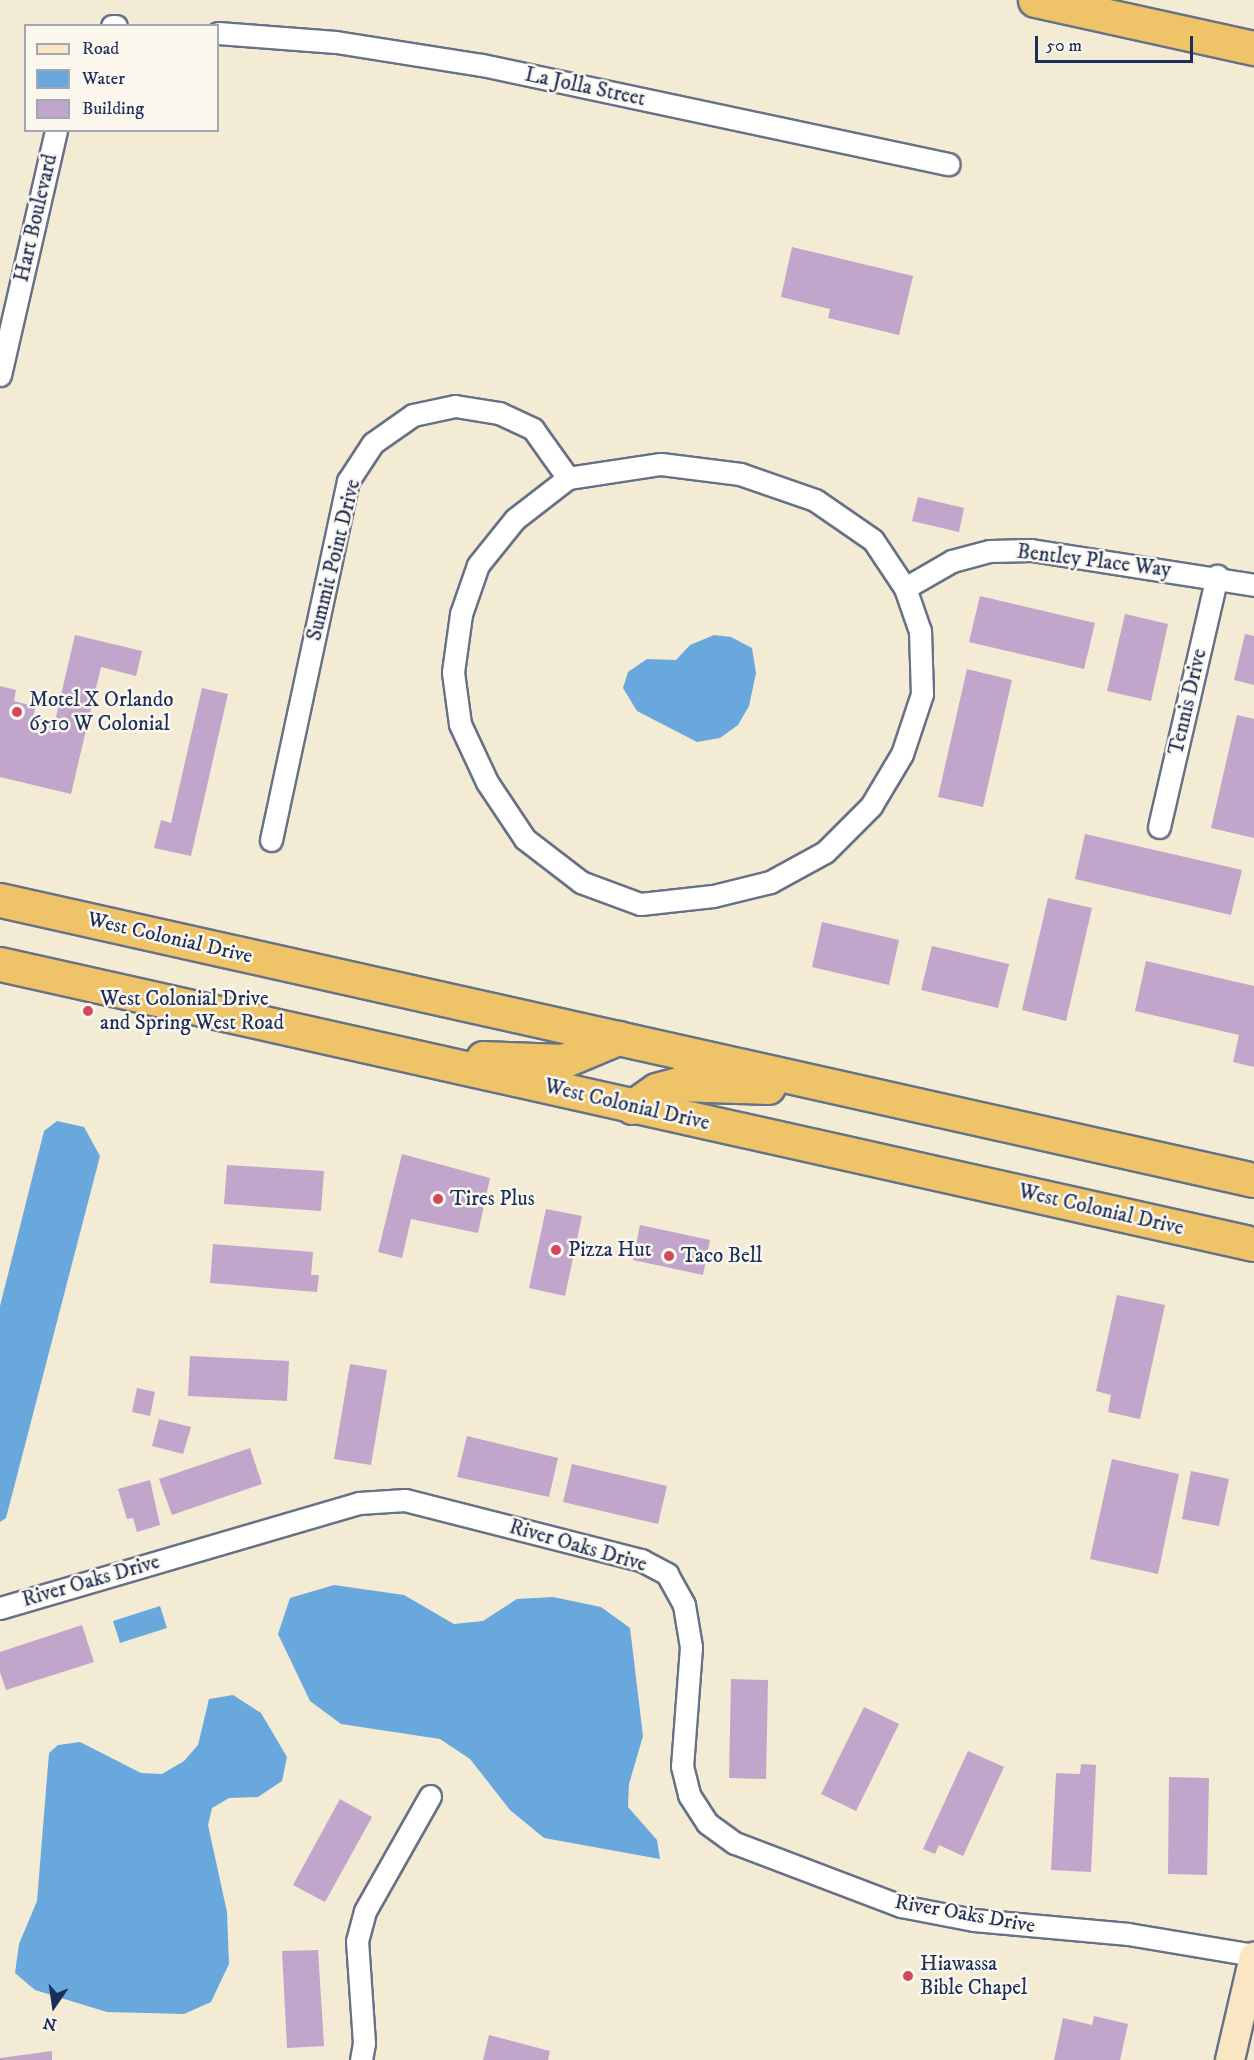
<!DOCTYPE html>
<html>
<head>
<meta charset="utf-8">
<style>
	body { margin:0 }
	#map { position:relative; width:1254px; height:2060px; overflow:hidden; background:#f3ebd3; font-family:"IM FELL DW Pica",serif }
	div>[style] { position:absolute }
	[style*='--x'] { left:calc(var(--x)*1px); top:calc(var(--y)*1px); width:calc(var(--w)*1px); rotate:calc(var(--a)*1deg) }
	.water>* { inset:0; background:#69a8dc }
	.building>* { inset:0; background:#c2a5ca }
	.roads { filter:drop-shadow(2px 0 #677187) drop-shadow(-2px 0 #677187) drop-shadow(0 2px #677187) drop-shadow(0 -2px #677187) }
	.minor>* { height:21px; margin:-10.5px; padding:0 10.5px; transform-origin:10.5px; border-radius:10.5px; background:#fff }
	.secondary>* { height:28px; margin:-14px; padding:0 14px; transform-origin:14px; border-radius:14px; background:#f9e7c3 }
	.trunk>* { height:33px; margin:-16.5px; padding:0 16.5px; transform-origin:16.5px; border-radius:16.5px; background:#efc469 }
	.motorway>* { height:33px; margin:-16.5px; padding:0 16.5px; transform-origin:16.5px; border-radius:16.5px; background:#efc469 }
	.dots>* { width:16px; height:16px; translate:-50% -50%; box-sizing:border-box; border:3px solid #fbf7ec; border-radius:50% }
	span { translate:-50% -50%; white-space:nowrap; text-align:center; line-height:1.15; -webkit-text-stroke:5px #fbf7ec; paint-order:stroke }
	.street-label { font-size:21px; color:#1b2f5e }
	.poi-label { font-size:21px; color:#1b2f5e }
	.left { translate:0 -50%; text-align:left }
	.legend { position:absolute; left:24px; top:24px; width:195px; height:108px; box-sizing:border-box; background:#fbf7ec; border:2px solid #a1a7b3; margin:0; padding:8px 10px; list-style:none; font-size:18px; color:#1b2f5e }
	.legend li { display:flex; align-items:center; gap:12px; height:30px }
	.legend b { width:30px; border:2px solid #a1a7b3 }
	.north { position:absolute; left:24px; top:1976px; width:60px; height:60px; -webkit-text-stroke:4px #fbf7ec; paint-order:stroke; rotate:193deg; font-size:16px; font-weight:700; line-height:24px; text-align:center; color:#1b2f5e }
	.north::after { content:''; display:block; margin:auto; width:21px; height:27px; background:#1b2f5e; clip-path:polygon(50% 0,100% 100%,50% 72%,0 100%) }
	.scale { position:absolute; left:1035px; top:36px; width:158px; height:27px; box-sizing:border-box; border:3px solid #1b2f5e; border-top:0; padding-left:8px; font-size:18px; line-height:21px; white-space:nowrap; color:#1b2f5e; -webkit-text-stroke:4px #fbf7ec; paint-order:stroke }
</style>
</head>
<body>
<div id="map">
	<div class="water">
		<div style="clip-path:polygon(714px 635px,731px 637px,752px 648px,756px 673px,749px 706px,738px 725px,720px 738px,697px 742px,637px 711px,623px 688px,628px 672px,647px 659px,676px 660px,690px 645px)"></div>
		<div style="clip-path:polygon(57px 1121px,84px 1127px,100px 1156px,6px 1518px,0 1522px,0 1306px,44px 1131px)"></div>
		<div style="clip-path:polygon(334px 1585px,404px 1595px,454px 1624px,483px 1621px,517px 1599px,553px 1597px,601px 1607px,630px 1628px,643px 1736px,629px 1784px,628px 1807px,657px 1840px,660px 1859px,544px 1838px,510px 1810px,470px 1759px,440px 1739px,341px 1724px,310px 1701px,278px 1634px,290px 1598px)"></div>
		<div style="clip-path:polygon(160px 1606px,167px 1628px,120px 1643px,113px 1621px)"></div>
		<div style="clip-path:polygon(233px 1695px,261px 1713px,287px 1757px,282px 1781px,258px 1797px,229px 1798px,212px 1808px,208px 1825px,227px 1912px,229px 1964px,211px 2002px,184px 2014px,107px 2012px,35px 1990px,15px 1973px,19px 1944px,37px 1901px,49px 1753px,58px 1745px,80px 1742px,141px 1773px,162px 1774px,184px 1761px,198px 1745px,209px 1699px)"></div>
	</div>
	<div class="building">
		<div style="clip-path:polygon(792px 247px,913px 276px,899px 335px,828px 318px,830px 309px,781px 297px)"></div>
		<div style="clip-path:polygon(918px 497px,964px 508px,959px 532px,912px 521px)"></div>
		<div style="clip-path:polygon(980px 596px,1095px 623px,1084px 669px,969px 642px)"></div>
		<div style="clip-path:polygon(1125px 614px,1168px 624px,1151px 701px,1107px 691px)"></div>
		<div style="clip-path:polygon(1245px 634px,1254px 636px,1254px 685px,1234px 680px)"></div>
		<div style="clip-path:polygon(75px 635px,142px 651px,136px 676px,101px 667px,71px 794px,0 777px,0 686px,16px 690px,14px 701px,36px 707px,33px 716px,55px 721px)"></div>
		<div style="clip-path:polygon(967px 669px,1012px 680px,983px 807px,938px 797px)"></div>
		<div style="clip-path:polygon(202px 688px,228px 694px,191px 856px,154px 848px,161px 820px,171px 823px)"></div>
		<div style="clip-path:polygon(1237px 715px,1254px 719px,1254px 838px,1211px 828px)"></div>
		<div style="clip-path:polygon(1085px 834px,1242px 870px,1231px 915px,1075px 879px)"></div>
		<div style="clip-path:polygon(1048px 898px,1092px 908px,1066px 1021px,1022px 1010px)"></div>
		<div style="clip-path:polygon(822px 922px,899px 940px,889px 985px,812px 967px)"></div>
		<div style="clip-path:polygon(932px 946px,1009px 964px,998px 1008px,921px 990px)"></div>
		<div style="clip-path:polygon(1146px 961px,1254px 986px,1254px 1067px,1233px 1062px,1239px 1035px,1135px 1011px)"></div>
		<div style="clip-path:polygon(402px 1154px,490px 1178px,478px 1233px,411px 1219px,402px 1258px,378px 1252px)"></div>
		<div style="clip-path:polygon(227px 1165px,324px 1171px,321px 1211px,224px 1204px)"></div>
		<div style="clip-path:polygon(546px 1209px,582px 1216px,565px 1296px,529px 1288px)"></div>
		<div style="clip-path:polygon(640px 1225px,710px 1240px,703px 1275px,633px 1260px)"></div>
		<div style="clip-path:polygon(213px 1244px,313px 1252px,311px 1275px,319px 1275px,317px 1292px,210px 1283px)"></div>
		<div style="clip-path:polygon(1117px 1295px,1165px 1305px,1140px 1419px,1108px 1412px,1111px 1395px,1096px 1391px)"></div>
		<div style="clip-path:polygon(190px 1356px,289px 1361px,287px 1401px,188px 1396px)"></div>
		<div style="clip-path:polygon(350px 1364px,387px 1370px,371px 1465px,334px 1459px)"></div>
		<div style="clip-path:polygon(137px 1388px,155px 1392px,150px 1416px,132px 1412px)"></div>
		<div style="clip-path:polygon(159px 1419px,191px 1427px,183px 1454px,152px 1446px)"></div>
		<div style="clip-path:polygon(467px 1436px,558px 1458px,549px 1497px,457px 1477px)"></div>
		<div style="clip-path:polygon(250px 1448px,262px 1484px,172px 1515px,159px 1479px)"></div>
		<div style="clip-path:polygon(1112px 1459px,1179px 1474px,1158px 1574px,1090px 1559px)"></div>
		<div style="clip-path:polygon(572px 1464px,667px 1486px,658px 1524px,563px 1502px)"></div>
		<div style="clip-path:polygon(1191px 1471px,1229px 1479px,1219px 1526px,1182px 1519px)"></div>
		<div style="clip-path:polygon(150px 1480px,160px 1525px,137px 1532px,133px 1518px,127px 1519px,118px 1489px)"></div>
		<div style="clip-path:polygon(82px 1625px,94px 1662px,6px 1690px,0 1672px,0 1652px)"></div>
		<div style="clip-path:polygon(731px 1679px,768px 1680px,766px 1779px,729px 1778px)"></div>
		<div style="clip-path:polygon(864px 1707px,899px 1724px,856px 1811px,821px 1794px)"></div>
		<div style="clip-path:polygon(968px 1751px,1004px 1767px,963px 1856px,939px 1845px,935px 1854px,923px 1849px)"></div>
		<div style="clip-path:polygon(1081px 1764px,1096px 1765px,1091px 1872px,1051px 1870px,1056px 1773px,1080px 1774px)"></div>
		<div style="clip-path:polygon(1169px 1777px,1209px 1778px,1207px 1875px,1168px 1874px)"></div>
		<div style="clip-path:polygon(340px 1799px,372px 1817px,325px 1902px,293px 1885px)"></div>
		<div style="clip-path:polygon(318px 1950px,324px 2046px,287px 2048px,282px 1951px)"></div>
		<div style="clip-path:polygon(1094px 2016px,1128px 2024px,1120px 2060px,1054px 2060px,1063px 2018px,1092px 2025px)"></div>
		<div style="clip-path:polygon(489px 2035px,550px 2051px,548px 2060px,483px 2060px)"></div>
		<div style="clip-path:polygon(52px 2051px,52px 2060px,0 2060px,0 2058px)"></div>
	</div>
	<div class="roads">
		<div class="minor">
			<div style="--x:112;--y:26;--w:4;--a:0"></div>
			<div style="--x:218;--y:33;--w:118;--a:4.4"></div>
			<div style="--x:336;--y:42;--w:148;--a:9"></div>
			<div style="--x:482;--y:65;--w:477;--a:12"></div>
			<div style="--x:0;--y:375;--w:251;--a:-77.1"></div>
			<div style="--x:661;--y:464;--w:80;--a:7.2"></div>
			<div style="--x:740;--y:474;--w:79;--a:19.1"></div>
			<div style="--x:815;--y:500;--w:70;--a:34.6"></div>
			<div style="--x:873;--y:540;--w:58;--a:56.3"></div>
			<div style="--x:905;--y:588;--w:46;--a:70.8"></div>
			<div style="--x:920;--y:631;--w:63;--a:88.2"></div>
			<div style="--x:922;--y:694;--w:63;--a:108.4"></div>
			<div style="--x:902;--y:754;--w:61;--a:120.8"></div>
			<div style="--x:871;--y:806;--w:65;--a:135"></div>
			<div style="--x:825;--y:852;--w:63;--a:151.4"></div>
			<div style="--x:770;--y:882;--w:59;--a:166.2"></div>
			<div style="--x:713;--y:896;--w:73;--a:173.7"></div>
			<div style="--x:640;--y:904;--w:63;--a:-159.6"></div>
			<div style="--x:581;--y:882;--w:71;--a:-142.5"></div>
			<div style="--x:525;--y:839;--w:69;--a:-123.7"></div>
			<div style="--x:487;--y:782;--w:64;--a:-115"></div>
			<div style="--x:460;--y:724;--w:52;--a:-97.7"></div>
			<div style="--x:453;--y:672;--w:59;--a:-82.1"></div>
			<div style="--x:461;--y:614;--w:52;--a:-70.9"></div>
			<div style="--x:478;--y:565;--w:59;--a:-51.2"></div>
			<div style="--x:515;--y:519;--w:67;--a:-37.7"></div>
			<div style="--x:568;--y:478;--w:94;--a:-8.6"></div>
			<div style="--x:905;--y:588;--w:54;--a:-29.9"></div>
			<div style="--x:952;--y:561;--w:39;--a:-15"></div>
			<div style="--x:990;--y:551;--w:41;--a:-1.4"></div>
			<div style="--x:1031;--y:550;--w:226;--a:8.9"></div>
			<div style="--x:1159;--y:827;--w:258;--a:-77"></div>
			<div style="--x:271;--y:840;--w:367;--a:-77.9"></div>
			<div style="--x:348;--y:481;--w:45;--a:-56.7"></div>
			<div style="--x:373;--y:443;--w:49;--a:-35"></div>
			<div style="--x:413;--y:415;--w:43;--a:-12.1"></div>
			<div style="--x:455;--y:406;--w:45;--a:9"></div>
			<div style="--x:499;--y:413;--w:38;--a:25"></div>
			<div style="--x:533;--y:429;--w:60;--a:54.5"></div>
			<div style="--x:0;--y:1608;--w:374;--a:-16.3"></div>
			<div style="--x:359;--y:1503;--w:46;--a:-3.7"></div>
			<div style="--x:405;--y:1500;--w:244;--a:14.3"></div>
			<div style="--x:641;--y:1560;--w:30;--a:28"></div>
			<div style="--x:667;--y:1574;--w:35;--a:61"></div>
			<div style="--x:684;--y:1605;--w:43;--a:80.5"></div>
			<div style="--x:691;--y:1647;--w:119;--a:94.3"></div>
			<div style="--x:682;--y:1766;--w:30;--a:76"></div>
			<div style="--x:689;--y:1795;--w:33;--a:57"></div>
			<div style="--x:707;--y:1823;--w:34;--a:36"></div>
			<div style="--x:735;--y:1843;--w:178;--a:20.8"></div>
			<div style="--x:901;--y:1906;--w:74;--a:10.9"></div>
			<div style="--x:974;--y:1920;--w:155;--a:5.2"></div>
			<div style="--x:1128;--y:1934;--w:128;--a:9.5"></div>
			<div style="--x:361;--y:2060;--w:17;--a:-80"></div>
			<div style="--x:364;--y:2043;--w:102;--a:-93.9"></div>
			<div style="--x:357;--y:1941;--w:31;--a:-75"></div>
			<div style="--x:365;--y:1911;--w:132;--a:-60.5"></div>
		</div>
		<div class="secondary">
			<div style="--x:1230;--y:2060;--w:106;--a:-76.9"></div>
		</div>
		<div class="trunk">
			<div style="--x:0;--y:900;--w:1285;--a:12.59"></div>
			<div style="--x:0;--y:964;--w:1285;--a:12.59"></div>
			<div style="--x:483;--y:1058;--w:80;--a:2.1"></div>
			<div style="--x:563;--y:1061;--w:60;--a:-22.7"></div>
			<div style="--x:632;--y:1107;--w:29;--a:-35"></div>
			<div style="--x:656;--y:1090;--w:23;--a:-15"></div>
			<div style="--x:678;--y:1084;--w:90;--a:1.9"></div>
		</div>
		<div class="motorway">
			<div style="--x:1035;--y:0;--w:224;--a:12.4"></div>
		</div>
	</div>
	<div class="dots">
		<div style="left:17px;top:712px;background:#d1495b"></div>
		<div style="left:88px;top:1011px;background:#d1495b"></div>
		<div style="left:438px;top:1199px;background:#d1495b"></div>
		<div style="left:556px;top:1250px;background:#d1495b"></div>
		<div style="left:669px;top:1256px;background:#d1495b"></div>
		<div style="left:908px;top:1976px;background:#d1495b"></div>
	</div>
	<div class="street-label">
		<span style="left:585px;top:87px;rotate:12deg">La Jolla Street</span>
		<span style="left:36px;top:218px;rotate:-77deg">Hart Boulevard</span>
		<span style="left:334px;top:560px;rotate:-76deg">Summit Point Drive</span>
		<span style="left:1094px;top:561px;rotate:7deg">Bentley Place Way</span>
		<span style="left:1188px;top:702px;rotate:-77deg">Tennis Drive</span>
		<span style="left:170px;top:938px;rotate:13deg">West Colonial Drive</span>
		<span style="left:627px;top:1105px;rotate:13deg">West Colonial Drive</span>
		<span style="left:1101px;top:1210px;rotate:13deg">West Colonial Drive</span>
		<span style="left:578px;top:1546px;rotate:16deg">River Oaks Drive</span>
		<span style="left:91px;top:1581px;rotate:-16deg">River Oaks Drive</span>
		<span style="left:965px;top:1914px;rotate:10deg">River Oaks Drive</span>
	</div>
	<div class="poi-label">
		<span class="left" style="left:29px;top:712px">Motel X Orlando<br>6510 W Colonial</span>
		<span class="left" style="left:100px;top:1011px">West Colonial Drive<br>and Spring West Road</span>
		<span class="left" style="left:450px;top:1199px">Tires Plus</span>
		<span class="left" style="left:568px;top:1250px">Pizza Hut</span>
		<span class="left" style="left:681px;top:1256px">Taco Bell</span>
		<span class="left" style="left:920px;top:1976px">Hiawassa<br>Bible Chapel</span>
	</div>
	<ul class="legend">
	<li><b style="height:8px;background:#f9e7c3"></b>Road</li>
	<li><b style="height:16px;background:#69a8dc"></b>Water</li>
	<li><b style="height:16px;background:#c2a5ca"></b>Building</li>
	</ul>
	<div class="north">N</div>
	<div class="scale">50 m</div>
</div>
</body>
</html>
